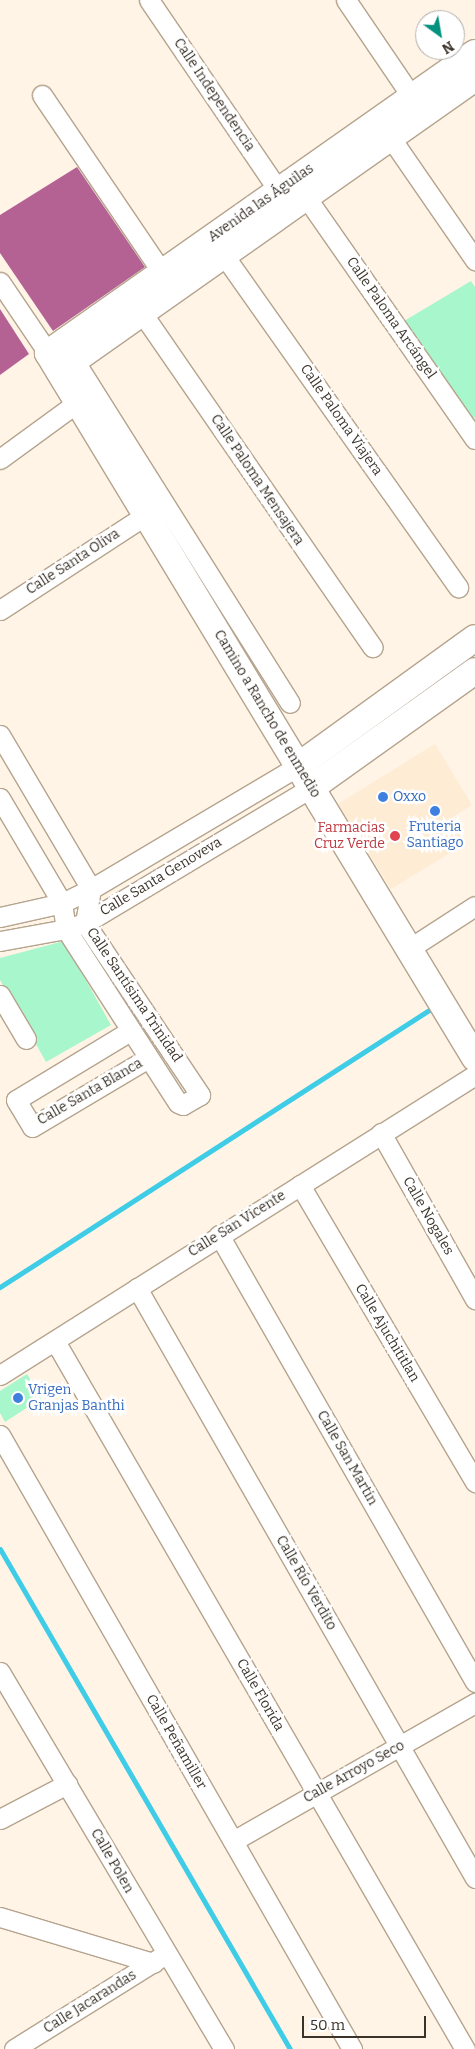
<!DOCTYPE html>
<html>
<head>
<meta charset="utf-8">
<style>
	body { margin:0 }
	#map { position:relative; width:475px; height:2049px; overflow:hidden; background:#fff4e6; font-family:Bitter,serif }
	div>[style] { position:absolute }
	[style*='--x'] { left:calc(var(--x)*1px); top:calc(var(--y)*1px); width:calc(var(--w)*1px); rotate:calc(var(--a)*1deg) }
	.built>* { inset:0; background:#feecd4 }
	.green>* { inset:0; background:#a8f6cc }
	.stream>* { height:5px; margin:-2.5px; padding:0 2.5px; transform-origin:2.5px; border-radius:2.5px; background:#3ecce6 }
	.building>* { inset:0; background:#b46294 }
	.roads { filter:drop-shadow(1px 0 #b5a48e) drop-shadow(-1px 0 #b5a48e) drop-shadow(0 1px #b5a48e) drop-shadow(0 -1px #b5a48e) }
	.street>* { height:19px; margin:-9.5px; padding:0 9.5px; transform-origin:9.5px; border-radius:9.5px; background:#fff }
	.secondary>* { height:26px; margin:-13px; padding:0 13px; transform-origin:13px; border-radius:13px; background:#fff }
	.dots>* { width:14px; height:14px; translate:-50% -50%; box-sizing:border-box; border:2px solid #fff; border-radius:50% }
	span { translate:-50% -50%; white-space:nowrap; text-align:center; line-height:1.15; -webkit-text-stroke:5px #fff; paint-order:stroke }
	.street-label { font-size:14px; color:#3a332a }
	.shop-label { font-size:14px; color:#366cbe }
	.left { translate:0 -50%; text-align:left }
	.health-label { font-size:14px; color:#be3a42 }
	.right { translate:-100% -50%; text-align:right }
	.north { position:absolute; left:415px; top:10px; width:50px; height:50px; box-sizing:border-box; background:#fff; border:1px solid #b0adaa; border-radius:50%; rotate:148deg; font-size:14px; font-weight:700; line-height:20px; text-align:center; color:#3a332a }
	.north::after { content:''; display:block; margin:auto; width:18px; height:22px; background:#02927e; clip-path:polygon(50% 0,100% 100%,50% 72%,0 100%) }
	.scale { position:absolute; left:302px; top:2016px; width:124px; height:22px; box-sizing:border-box; border:2px solid #3a332a; border-top:0; padding-left:6px; font-size:15px; line-height:18px; white-space:nowrap; color:#3a332a; -webkit-text-stroke:4px #fff; paint-order:stroke }
</style>
</head>
<body>
<div id="map">
	<div class="built">
		<div style="clip-path:polygon(435px 744px,472px 805px,451px 818px,466px 843px,391px 889px,338px 804px)"></div>
	</div>
	<div class="green">
		<div style="clip-path:polygon(471px 281px,475px 287px,475px 417px,472px 419px,404px 321px)"></div>
		<div style="clip-path:polygon(64px 941px,111px 1025px,46px 1062px,0 980px,0 958px)"></div>
		<div style="clip-path:polygon(27px 1374px,42px 1398px,5px 1422px,0 1413px,0 1391px)"></div>
	</div>
	<div class="stream">
		<div style="--x:0;--y:1287;--w:511;--a:-32.85"></div>
		<div style="--x:0;--y:1549;--w:578;--a:59.89"></div>
	</div>
	<div class="building">
		<div style="clip-path:polygon(77px 167px,145px 267px,53px 331px,0 253px,0 215px)"></div>
		<div style="clip-path:polygon(0 309px,29px 354px,0 375px)"></div>
	</div>
	<div class="roads">
		<div class="street">
			<div style="--x:149;--y:0;--w:230;--a:55.8"></div>
			<div style="--x:346;--y:0;--w:117;--a:55.8"></div>
			<div style="--x:42;--y:95;--w:214;--a:55.9"></div>
			<div style="--x:390;--y:137;--w:150;--a:55.4"></div>
			<div style="--x:306;--y:197;--w:295;--a:55.1"></div>
			<div style="--x:223;--y:254;--w:408;--a:54.8"></div>
			<div style="--x:0;--y:282;--w:86;--a:55.9"></div>
			<div style="--x:142;--y:313;--w:406;--a:55.4"></div>
			<div style="--x:74;--y:360;--w:405;--a:57.8"></div>
			<div style="--x:0;--y:459;--w:97;--a:-36.2"></div>
			<div style="--x:0;--y:610;--w:174;--a:-33.1"></div>
			<div style="--x:0;--y:735;--w:179;--a:59.4"></div>
			<div style="--x:91;--y:889;--w:35;--a:100"></div>
			<div style="--x:85;--y:923;--w:207;--a:56.2"></div>
			<div style="--x:200;--y:1095;--w:20;--a:150"></div>
			<div style="--x:183;--y:1105;--w:5;--a:-158"></div>
			<div style="--x:178;--y:1103;--w:207;--a:-122.8"></div>
			<div style="--x:66;--y:929;--w:26;--a:-99"></div>
			<div style="--x:62;--y:903;--w:122;--a:-120.6"></div>
			<div style="--x:0;--y:917;--w:64;--a:-12.7"></div>
			<div style="--x:62;--y:903;--w:32;--a:-26"></div>
			<div style="--x:91;--y:889;--w:241;--a:-30.7"></div>
			<div style="--x:0;--y:941;--w:67;--a:-10.3"></div>
			<div style="--x:66;--y:929;--w:20;--a:-18"></div>
			<div style="--x:85;--y:923;--w:263;--a:-30.9"></div>
			<div style="--x:410;--y:948;--w:77;--a:-32.9"></div>
			<div style="--x:0;--y:995;--w:51;--a:59.4"></div>
			<div style="--x:130;--y:1031;--w:133;--a:148.8"></div>
			<div style="--x:16;--y:1100;--w:31;--a:59"></div>
			<div style="--x:32;--y:1127;--w:135;--a:-30.7"></div>
			<div style="--x:381;--y:1133;--w:191;--a:60.5"></div>
			<div style="--x:300;--y:1185;--w:345;--a:59.5"></div>
			<div style="--x:219;--y:1235;--w:515;--a:60.2"></div>
			<div style="--x:137;--y:1288;--w:680;--a:60.19"></div>
			<div style="--x:55;--y:1341;--w:818;--a:59.93"></div>
			<div style="--x:0;--y:1375;--w:562;--a:-32.28"></div>
			<div style="--x:0;--y:1435;--w:708;--a:60.17"></div>
			<div style="--x:0;--y:1672;--w:439;--a:59.3"></div>
			<div style="--x:0;--y:1819;--w:76;--a:-27.6"></div>
			<div style="--x:233;--y:1841;--w:279;--a:-29.7"></div>
			<div style="--x:0;--y:1917;--w:160;--a:16.7"></div>
			<div style="--x:14;--y:2049;--w:179;--a:-32"></div>
		</div>
		<div class="secondary">
			<div style="--x:475;--y:53;--w:522;--a:144.91"></div>
			<div style="--x:48;--y:353;--w:824;--a:58.8"></div>
			<div style="--x:59;--y:371;--w:509;--a:-35.16"></div>
			<div style="--x:298;--y:766;--w:218;--a:-35.9"></div>
			<div style="--x:311;--y:788;--w:201;--a:-35.5"></div>
		</div>
	</div>
	<div class="dots">
		<div style="left:383px;top:797px;background:#3f7fe0"></div>
		<div style="left:435px;top:811px;background:#3f7fe0"></div>
		<div style="left:395px;top:836px;background:#e0444e"></div>
		<div style="left:18px;top:1398px;background:#3f7fe0"></div>
	</div>
	<div class="street-label">
		<span style="left:214px;top:95px;rotate:56deg">Calle Independencia</span>
		<span style="left:261px;top:203px;rotate:-35deg">Avenida las Águilas</span>
		<span style="left:391px;top:318px;rotate:55deg">Calle Paloma Arcángel</span>
		<span style="left:341px;top:420px;rotate:55deg">Calle Paloma Viajera</span>
		<span style="left:257px;top:480px;rotate:56deg">Calle Paloma Mensajera</span>
		<span style="left:73px;top:562px;rotate:-33deg">Calle Santa Oliva</span>
		<span style="left:267px;top:714px;rotate:59deg">Camino a Rancho de enmedio</span>
		<span style="left:161px;top:877px;rotate:-31deg">Calle Santa Genoveva</span>
		<span style="left:134px;top:995px;rotate:56deg">Calle Santísima Trinidad</span>
		<span style="left:90px;top:1092px;rotate:-30deg">Calle Santa Blanca</span>
		<span style="left:428px;top:1216px;rotate:60deg">Calle Nogales</span>
		<span style="left:237px;top:1224px;rotate:-32deg">Calle San Vicente</span>
		<span style="left:387px;top:1333px;rotate:59deg">Calle Ajuchititlan</span>
		<span style="left:347px;top:1458px;rotate:60deg">Calle San Martin</span>
		<span style="left:306px;top:1583px;rotate:60deg">Calle Río Verdito</span>
		<span style="left:260px;top:1695px;rotate:60deg">Calle Florida</span>
		<span style="left:176px;top:1742px;rotate:60deg">Calle Peñamiller</span>
		<span style="left:354px;top:1772px;rotate:-29deg">Calle Arroyo Seco</span>
		<span style="left:112px;top:1861px;rotate:60deg">Calle Polen</span>
		<span style="left:90px;top:2002px;rotate:-32deg">Calle Jacarandas</span>
	</div>
	<div class="shop-label">
		<span class="left" style="left:393px;top:797px">Oxxo</span>
		<span style="left:435px;top:835px">Fruteria<br>Santiago</span>
		<span class="left" style="left:28px;top:1398px">Vrigen<br>Granjas Banthi</span>
	</div>
	<div class="health-label">
		<span class="right" style="left:385px;top:836px">Farmacias<br>Cruz Verde</span>
	</div>
	<div class="north">N</div>
	<div class="scale">50 m</div>
</div>
</body>
</html>
